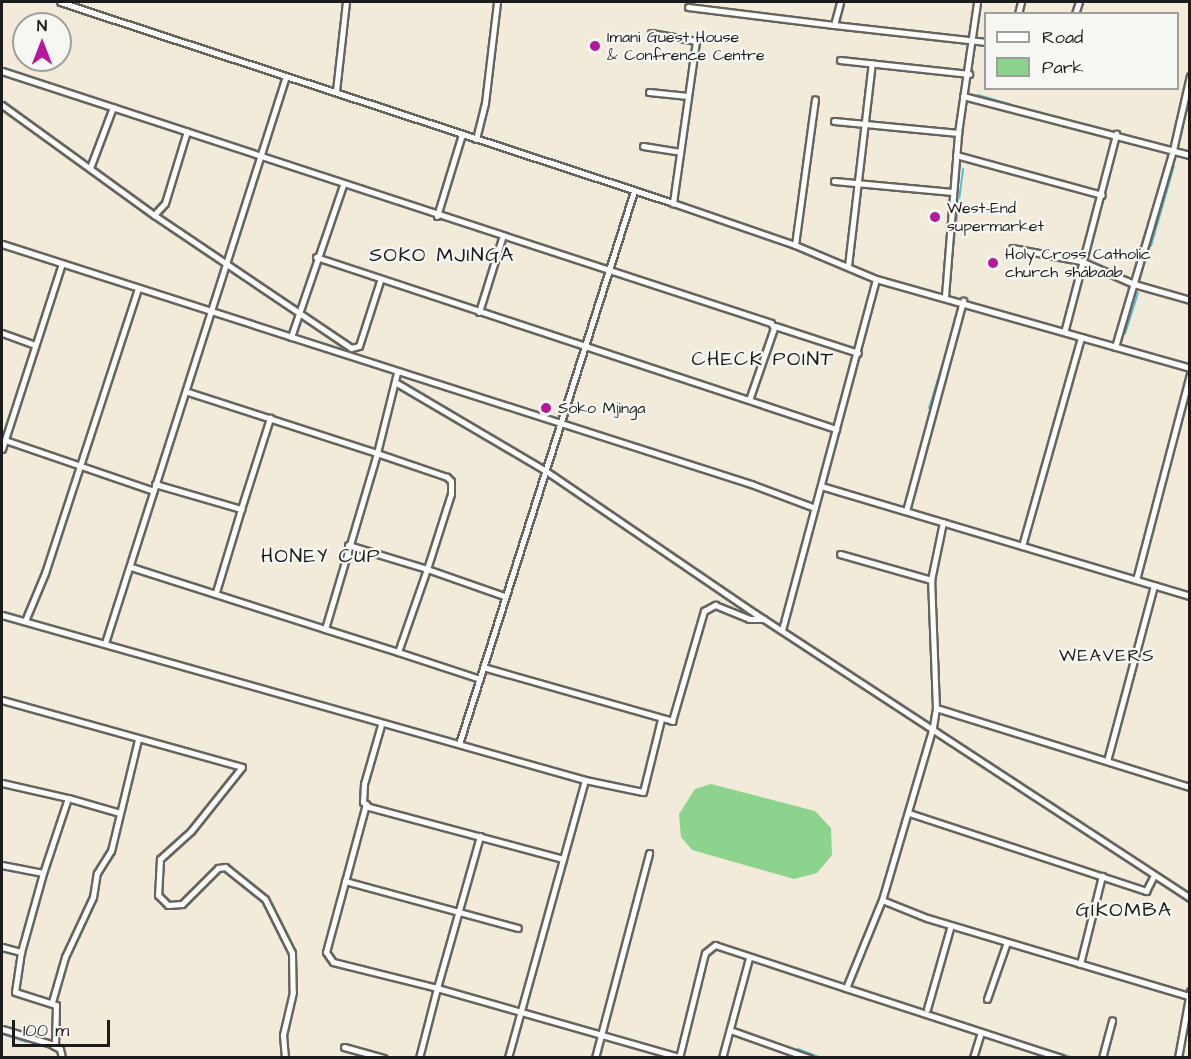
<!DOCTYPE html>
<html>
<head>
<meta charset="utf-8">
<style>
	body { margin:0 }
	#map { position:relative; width:1191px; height:1059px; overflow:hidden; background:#f3ebda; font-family:"Architects Daughter",sans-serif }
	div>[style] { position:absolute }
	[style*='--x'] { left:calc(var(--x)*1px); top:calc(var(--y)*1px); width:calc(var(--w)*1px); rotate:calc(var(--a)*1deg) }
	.green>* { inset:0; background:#8cd38e }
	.stream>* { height:2px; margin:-1px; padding:0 1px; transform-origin:1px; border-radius:1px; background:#55bfd1 }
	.roads { filter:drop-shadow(2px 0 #67645e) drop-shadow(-2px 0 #67645e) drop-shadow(0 2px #67645e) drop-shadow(0 -2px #67645e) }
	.street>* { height:5px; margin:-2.5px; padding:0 2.5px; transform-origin:2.5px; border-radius:2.5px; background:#fff }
	.dots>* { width:16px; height:16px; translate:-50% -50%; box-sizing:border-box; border:3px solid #f6f6f2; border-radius:50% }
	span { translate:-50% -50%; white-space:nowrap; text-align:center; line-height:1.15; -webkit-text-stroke:4.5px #f6f6f2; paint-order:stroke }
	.poi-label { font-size:16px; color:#1c1c1c }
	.left { translate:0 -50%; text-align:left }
	.neighbourhood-label { font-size:18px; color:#1c1c1c; letter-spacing:1.5px }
	.quarter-label { font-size:20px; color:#1c1c1c; letter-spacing:1.5px }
	.frame { position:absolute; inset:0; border:3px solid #1c1c1c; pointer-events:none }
	.legend { position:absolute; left:984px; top:12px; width:195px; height:78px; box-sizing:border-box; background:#f6f6f2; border:2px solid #9f9f9c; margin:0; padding:8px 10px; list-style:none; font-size:18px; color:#1c1c1c }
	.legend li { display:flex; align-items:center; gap:12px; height:30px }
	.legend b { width:30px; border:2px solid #9f9f9c }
	.north { position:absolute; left:12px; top:12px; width:60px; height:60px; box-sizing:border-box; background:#f6f6f2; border:2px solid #9f9f9c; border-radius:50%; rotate:0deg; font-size:16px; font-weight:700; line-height:24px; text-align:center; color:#1c1c1c }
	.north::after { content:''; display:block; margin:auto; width:21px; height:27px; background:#b5179e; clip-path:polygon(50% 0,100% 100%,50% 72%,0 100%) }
	.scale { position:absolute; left:12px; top:1020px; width:98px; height:27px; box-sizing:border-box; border:3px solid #1c1c1c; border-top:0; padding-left:8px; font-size:18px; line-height:21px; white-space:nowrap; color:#1c1c1c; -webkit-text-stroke:4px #f6f6f2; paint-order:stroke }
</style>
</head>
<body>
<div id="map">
	<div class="green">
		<div style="clip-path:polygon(711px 784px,815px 811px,831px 828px,832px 855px,817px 873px,794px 879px,692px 850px,681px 837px,679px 814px,695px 789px)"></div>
	</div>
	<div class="stream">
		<div style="--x:978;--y:95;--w:33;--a:16"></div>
		<div style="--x:1187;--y:111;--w:10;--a:-73"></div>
		<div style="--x:1151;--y:246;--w:83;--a:-74"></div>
		<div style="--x:949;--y:279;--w:111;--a:-82.7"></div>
		<div style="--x:1125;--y:334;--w:43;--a:-72.4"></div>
		<div style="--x:1072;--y:379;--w:26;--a:-74"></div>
		<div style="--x:929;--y:408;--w:58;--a:-72.8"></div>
		<div style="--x:2;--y:1034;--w:26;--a:18"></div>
		<div style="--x:1011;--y:1039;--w:66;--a:16.8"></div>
		<div style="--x:798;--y:1049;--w:25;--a:21"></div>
	</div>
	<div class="roads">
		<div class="street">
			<div style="--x:60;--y:2;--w:645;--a:18.15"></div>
			<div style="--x:673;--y:203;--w:129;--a:19"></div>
			<div style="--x:795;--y:245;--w:88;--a:22.8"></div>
			<div style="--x:876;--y:279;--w:326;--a:15.8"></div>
			<div style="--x:688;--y:7;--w:147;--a:7"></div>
			<div style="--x:834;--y:25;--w:24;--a:-75"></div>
			<div style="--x:1018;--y:14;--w:12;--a:-76"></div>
			<div style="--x:1075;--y:14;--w:13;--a:-72"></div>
			<div style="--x:834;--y:25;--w:153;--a:6.4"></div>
			<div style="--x:651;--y:33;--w:46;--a:10.1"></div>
			<div style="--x:696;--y:41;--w:164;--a:98.1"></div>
			<div style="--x:840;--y:60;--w:130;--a:6.2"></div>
			<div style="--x:2;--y:71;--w:809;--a:18.14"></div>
			<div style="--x:771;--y:323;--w:6;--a:59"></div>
			<div style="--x:774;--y:328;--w:76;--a:109.1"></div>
			<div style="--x:336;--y:91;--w:90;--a:-83.6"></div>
			<div style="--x:649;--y:92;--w:39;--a:6"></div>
			<div style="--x:963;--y:96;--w:235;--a:14.6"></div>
			<div style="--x:2;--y:105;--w:188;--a:35.9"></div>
			<div style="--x:154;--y:215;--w:238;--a:34"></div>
			<div style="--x:351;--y:348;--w:8;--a:-14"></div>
			<div style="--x:359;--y:346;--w:68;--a:-72.1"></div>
			<div style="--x:834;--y:121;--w:125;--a:5.5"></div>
			<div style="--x:476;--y:139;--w:37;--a:-76"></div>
			<div style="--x:485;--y:103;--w:102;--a:-83.2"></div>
			<div style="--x:643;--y:146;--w:36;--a:9"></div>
			<div style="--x:956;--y:155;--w:151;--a:15.3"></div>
			<div style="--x:90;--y:168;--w:65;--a:-69.3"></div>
			<div style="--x:834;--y:181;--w:119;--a:5.3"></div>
			<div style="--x:154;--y:215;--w:16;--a:-47"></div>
			<div style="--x:165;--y:203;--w:75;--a:-73"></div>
			<div style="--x:437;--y:216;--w:86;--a:-73"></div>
			<div style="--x:2;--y:244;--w:787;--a:17.77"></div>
			<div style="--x:751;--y:484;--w:68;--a:20.6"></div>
			<div style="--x:795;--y:245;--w:147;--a:-82.2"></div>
			<div style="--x:1012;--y:248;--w:70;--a:10.7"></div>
			<div style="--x:1081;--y:261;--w:58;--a:23.5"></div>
			<div style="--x:1134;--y:284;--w:58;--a:15.9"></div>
			<div style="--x:316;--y:257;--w:548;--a:18.3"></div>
			<div style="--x:848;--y:266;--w:204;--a:-83.3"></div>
			<div style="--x:945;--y:296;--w:164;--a:-85.4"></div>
			<div style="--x:958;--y:133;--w:132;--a:-81.7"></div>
			<div style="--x:479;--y:312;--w:77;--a:-72.7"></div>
			<div style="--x:775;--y:326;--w:87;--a:18"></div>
			<div style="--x:1065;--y:329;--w:202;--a:-75.3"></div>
			<div style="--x:2;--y:333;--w:35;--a:20"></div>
			<div style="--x:291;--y:337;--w:161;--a:-71.1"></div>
			<div style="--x:1115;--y:347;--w:205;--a:-73.6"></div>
			<div style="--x:1173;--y:150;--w:76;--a:-77.1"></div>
			<div style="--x:395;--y:382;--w:175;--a:30.5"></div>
			<div style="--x:546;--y:471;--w:254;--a:34.3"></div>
			<div style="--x:756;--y:614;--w:519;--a:33.2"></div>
			<div style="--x:5;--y:440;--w:157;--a:18.9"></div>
			<div style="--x:2;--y:449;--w:195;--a:-72.1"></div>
			<div style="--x:155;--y:484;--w:90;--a:16.2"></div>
			<div style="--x:241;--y:509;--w:96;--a:-72.3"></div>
			<div style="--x:821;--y:486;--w:385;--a:16.6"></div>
			<div style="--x:906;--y:511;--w:218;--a:-74.8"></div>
			<div style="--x:348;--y:545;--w:83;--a:16.9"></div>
			<div style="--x:427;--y:569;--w:79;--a:-72.3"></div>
			<div style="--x:451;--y:494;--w:13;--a:-90"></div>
			<div style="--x:451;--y:481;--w:6;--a:-135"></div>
			<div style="--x:447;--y:477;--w:74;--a:-161.1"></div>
			<div style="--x:377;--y:453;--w:82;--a:-76"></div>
			<div style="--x:1022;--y:546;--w:217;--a:-74.2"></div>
			<div style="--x:840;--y:554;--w:95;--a:15.9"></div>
			<div style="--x:131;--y:567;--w:204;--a:17.7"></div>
			<div style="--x:325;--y:629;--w:184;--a:-73.5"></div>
			<div style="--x:377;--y:453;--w:199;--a:-162.1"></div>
			<div style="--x:1136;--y:580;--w:213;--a:-75.3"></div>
			<div style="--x:216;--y:592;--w:87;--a:-73.2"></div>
			<div style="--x:2;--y:615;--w:606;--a:15.8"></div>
			<div style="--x:585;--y:780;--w:288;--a:105.5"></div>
			<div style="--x:25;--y:621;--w:52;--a:-67.4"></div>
			<div style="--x:45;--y:573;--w:300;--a:-71.9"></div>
			<div style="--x:325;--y:629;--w:77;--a:17.5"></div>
			<div style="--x:782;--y:630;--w:363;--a:-75"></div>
			<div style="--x:105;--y:643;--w:595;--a:-72.3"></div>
			<div style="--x:483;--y:667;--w:197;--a:15.9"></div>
			<div style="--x:672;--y:721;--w:115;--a:-73.8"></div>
			<div style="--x:704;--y:611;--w:13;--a:-29"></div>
			<div style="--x:715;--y:605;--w:37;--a:22"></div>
			<div style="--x:749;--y:619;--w:15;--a:0"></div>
			<div style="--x:480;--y:679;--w:86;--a:-161.8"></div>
			<div style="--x:398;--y:652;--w:88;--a:-70.7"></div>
			<div style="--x:427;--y:569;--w:82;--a:19.3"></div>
			<div style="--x:2;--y:700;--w:249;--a:15.6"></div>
			<div style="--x:242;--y:767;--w:82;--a:128.6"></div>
			<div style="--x:191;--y:831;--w:42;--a:137.9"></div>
			<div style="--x:160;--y:859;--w:36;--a:93"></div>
			<div style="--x:158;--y:895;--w:14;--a:45"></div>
			<div style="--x:168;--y:905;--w:14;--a:-4"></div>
			<div style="--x:182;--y:904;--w:51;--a:-45"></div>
			<div style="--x:218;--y:868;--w:7;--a:-8"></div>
			<div style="--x:225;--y:867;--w:51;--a:38.7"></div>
			<div style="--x:265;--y:899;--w:60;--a:63.4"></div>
			<div style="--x:292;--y:953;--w:39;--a:89"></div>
			<div style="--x:293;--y:992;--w:44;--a:103.1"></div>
			<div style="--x:283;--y:1035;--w:23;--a:85"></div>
			<div style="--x:936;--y:708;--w:266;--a:17.3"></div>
			<div style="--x:381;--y:725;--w:61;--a:106.1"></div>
			<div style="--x:364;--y:784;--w:18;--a:93"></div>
			<div style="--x:363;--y:802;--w:8;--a:40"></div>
			<div style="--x:369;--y:807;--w:201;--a:15"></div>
			<div style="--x:459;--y:744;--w:580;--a:-72.44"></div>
			<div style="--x:1107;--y:761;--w:182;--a:-75"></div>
			<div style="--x:585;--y:780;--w:59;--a:11.7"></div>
			<div style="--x:643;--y:792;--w:75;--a:-76.1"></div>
			<div style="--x:2;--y:783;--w:68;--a:12.8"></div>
			<div style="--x:68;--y:798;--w:79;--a:108.4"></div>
			<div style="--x:43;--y:873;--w:42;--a:-169"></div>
			<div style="--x:68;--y:798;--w:54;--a:16.1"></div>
			<div style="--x:366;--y:804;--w:153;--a:105.1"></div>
			<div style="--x:326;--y:952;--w:12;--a:55"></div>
			<div style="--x:333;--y:962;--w:107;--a:14"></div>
			<div style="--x:437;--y:988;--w:158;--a:-74.2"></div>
			<div style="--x:909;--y:813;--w:250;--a:18.2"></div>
			<div style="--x:1146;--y:891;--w:18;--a:-63"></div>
			<div style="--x:345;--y:881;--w:179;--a:15.2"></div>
			<div style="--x:882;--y:900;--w:48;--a:21.8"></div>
			<div style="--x:927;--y:918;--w:273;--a:16.6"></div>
			<div style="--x:2;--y:947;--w:20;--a:15"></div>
			<div style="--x:21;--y:952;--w:40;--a:98.5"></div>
			<div style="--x:15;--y:992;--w:43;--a:17.6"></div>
			<div style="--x:56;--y:1005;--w:41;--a:91.4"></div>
			<div style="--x:21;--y:952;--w:82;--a:-74.4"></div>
			<div style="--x:1080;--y:964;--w:91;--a:-76"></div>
			<div style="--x:846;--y:988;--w:226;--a:18"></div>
			<div style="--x:987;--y:999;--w:60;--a:-70.7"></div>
			<div style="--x:52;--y:1002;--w:47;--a:-73.9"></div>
			<div style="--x:65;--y:957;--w:66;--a:-65"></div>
			<div style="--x:93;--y:897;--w:24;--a:-81"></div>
			<div style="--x:97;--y:873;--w:26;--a:-58"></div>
			<div style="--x:111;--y:851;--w:115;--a:-76.4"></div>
			<div style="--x:927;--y:1009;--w:87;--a:-74.1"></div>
			<div style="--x:2;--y:1029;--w:51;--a:17"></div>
			<div style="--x:51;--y:1044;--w:10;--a:29"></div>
			<div style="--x:60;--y:1049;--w:9;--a:77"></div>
			<div style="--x:730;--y:1030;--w:84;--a:19.5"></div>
			<div style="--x:344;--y:1047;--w:41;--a:15.4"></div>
			<div style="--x:419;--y:1058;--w:72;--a:-75.6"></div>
			<div style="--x:437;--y:988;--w:252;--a:15.9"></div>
			<div style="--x:595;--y:1058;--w:212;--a:-75.2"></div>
			<div style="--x:679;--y:1058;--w:108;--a:-76.1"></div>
			<div style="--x:705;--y:953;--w:13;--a:-39"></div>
			<div style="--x:715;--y:945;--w:138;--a:18.2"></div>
			<div style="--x:846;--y:988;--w:95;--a:-67.8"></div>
			<div style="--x:882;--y:900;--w:180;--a:-73.6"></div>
			<div style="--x:933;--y:727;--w:19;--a:-81"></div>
			<div style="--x:936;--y:708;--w:128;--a:-92.2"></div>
			<div style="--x:931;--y:580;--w:59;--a:-78.3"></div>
			<div style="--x:722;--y:1058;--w:104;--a:-74.9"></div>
			<div style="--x:973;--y:1058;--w:27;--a:-73"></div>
			<div style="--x:1102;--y:1058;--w:39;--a:-75"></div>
			<div style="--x:1178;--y:1058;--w:68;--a:-79.8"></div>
		</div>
	</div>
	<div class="dots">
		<div style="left:595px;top:46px;background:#b5179e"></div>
		<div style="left:935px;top:217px;background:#b5179e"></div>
		<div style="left:993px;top:263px;background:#b5179e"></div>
		<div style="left:546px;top:408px;background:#b5179e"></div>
	</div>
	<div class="poi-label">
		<span class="left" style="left:607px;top:46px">Imani Guest House<br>&amp; Confrence Centre</span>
		<span class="left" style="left:947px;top:217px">West-End<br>supermarket</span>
		<span class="left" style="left:1005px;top:263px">Holy Cross Catholic<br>church shabaab</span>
		<span class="left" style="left:558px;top:408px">Soko Mjinga</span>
	</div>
	<div class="neighbourhood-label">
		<span style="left:1107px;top:656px">WEAVERS</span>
	</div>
	<div class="quarter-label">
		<span style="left:442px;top:255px">SOKO MJINGA</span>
		<span style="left:763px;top:359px">CHECK POINT</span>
		<span style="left:321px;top:556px">HONEY CUP</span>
		<span style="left:1124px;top:910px">GIKOMBA</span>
	</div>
	<div class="frame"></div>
	<ul class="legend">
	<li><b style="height:8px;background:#fff"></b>Road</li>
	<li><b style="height:16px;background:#8cd38e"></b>Park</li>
	</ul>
	<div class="north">N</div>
	<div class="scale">100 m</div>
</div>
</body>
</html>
